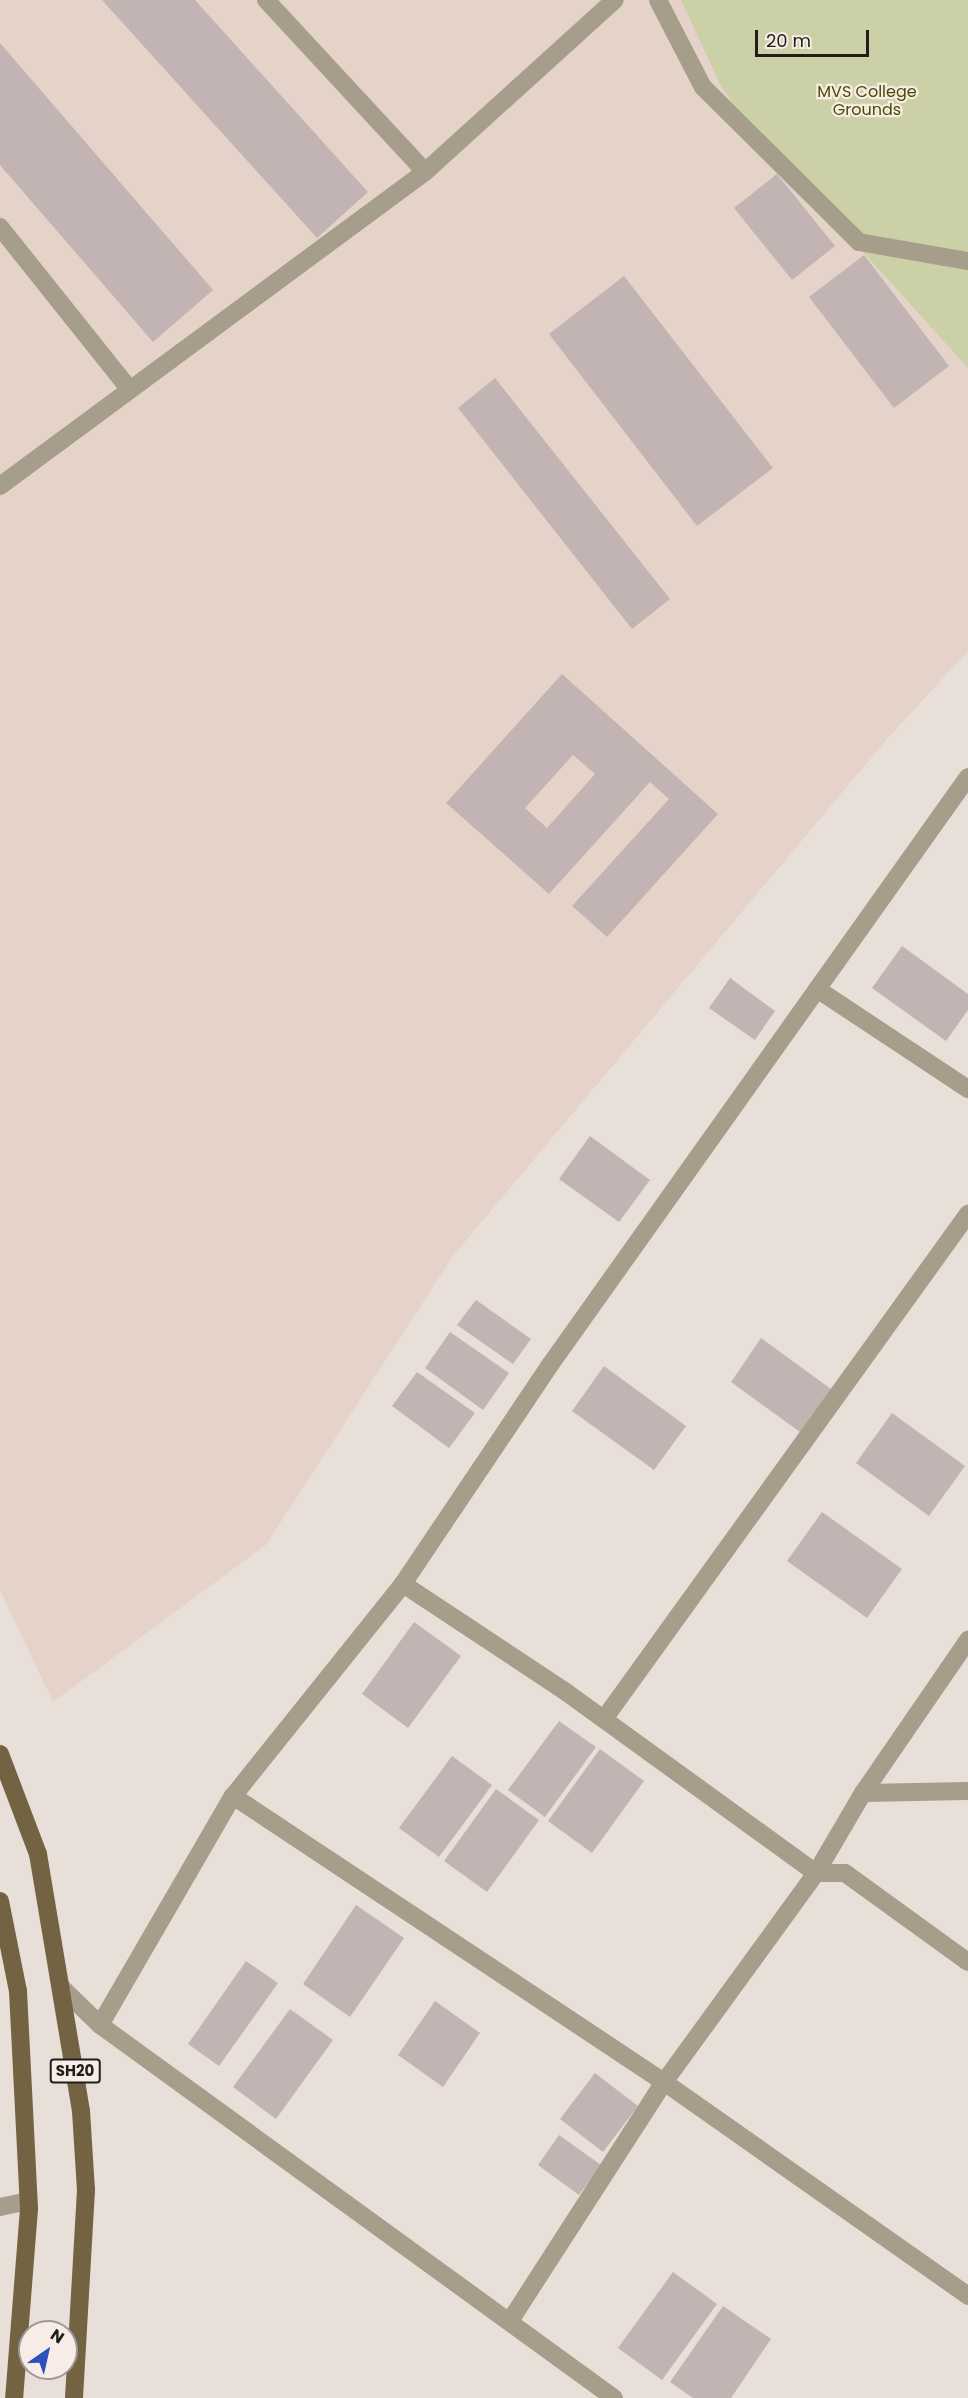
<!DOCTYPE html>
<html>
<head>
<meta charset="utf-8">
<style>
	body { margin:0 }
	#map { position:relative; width:968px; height:2398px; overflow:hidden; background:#e9dfd9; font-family:Poppins,sans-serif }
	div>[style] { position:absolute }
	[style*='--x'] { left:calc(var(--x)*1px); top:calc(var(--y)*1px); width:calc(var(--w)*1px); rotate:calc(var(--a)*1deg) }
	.built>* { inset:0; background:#e5d3c9 }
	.green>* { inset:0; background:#cbd0a7 }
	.building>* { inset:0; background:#c1b4b3 }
	.minor>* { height:18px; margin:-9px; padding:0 9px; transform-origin:9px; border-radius:9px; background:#a69d8b }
	.major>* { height:18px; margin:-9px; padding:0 9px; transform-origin:9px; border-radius:9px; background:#746343 }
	span { translate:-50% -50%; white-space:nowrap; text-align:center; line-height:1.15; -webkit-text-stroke:4.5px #f7ece6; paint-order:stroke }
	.shield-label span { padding:2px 4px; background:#f7ece6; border:2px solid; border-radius:4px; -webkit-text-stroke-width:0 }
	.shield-label { font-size:15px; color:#211d1b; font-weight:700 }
	.park-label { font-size:16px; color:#4a4d00 }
	.north { position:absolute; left:18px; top:2320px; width:60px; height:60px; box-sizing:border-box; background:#f7ece6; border:2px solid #a19995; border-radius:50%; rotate:34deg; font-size:16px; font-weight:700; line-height:24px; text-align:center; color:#211d1b }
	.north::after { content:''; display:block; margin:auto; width:21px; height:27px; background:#2b51c0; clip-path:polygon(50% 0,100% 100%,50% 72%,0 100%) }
	.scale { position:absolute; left:755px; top:30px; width:114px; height:27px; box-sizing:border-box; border:3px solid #211d1b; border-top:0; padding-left:8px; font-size:18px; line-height:21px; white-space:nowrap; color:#211d1b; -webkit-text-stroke:4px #f7ece6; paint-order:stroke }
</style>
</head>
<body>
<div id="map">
	<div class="built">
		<div style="clip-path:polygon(0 0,968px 0,968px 651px,887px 739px,453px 1256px,266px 1545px,53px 1702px,0 1590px)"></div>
	</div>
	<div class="green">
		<div style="clip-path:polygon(681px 0,968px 0,968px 368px,743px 119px,721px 86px)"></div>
	</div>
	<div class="building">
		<div style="clip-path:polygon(102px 0,195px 0,368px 192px,317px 238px)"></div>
		<div style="clip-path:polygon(0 43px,213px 290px,153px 342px,0 165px)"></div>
		<div style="clip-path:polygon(777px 174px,835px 246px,792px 280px,734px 208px)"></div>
		<div style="clip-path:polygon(864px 255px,949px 366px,894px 408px,809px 297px)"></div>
		<div style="clip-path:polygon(624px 276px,773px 468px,697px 526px,549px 334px)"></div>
		<div style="clip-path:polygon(495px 378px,670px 599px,632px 629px,458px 408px)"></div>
		<div style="clip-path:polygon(evenodd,562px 674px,718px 814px,607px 937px,572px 906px,669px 799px,650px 782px,549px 894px,446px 803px,562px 674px,573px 755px,595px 774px,547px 828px,525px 808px,573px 755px)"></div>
		<div style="clip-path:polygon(902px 946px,968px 994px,968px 1010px,946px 1041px,872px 988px)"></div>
		<div style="clip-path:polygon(730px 978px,775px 1011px,755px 1040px,709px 1008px)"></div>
		<div style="clip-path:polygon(590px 1136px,650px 1180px,619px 1222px,559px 1179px)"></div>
		<div style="clip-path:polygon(476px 1300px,531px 1339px,513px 1364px,457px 1325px)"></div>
		<div style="clip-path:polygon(450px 1332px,509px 1373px,483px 1410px,425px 1368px)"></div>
		<div style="clip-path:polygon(761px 1338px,831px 1389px,800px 1432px,731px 1382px)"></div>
		<div style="clip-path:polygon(604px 1366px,686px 1426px,654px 1470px,572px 1411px)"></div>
		<div style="clip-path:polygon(417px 1372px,475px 1413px,449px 1448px,392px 1406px)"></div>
		<div style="clip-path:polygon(892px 1413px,965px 1466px,929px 1516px,856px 1463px)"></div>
		<div style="clip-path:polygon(822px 1512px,902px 1569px,867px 1618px,787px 1561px)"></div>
		<div style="clip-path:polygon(414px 1622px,461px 1656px,408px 1728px,362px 1694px)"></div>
		<div style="clip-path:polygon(559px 1721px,596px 1747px,545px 1817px,508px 1790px)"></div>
		<div style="clip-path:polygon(600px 1749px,644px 1781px,592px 1853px,548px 1821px)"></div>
		<div style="clip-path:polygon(452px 1756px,492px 1785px,439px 1857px,399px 1828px)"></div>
		<div style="clip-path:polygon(496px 1789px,539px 1820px,487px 1892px,444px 1861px)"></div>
		<div style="clip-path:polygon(356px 1905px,404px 1938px,350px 2017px,303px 1984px)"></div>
		<div style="clip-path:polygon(246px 1961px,278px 1983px,219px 2066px,188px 2044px)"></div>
		<div style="clip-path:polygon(435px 2001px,480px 2033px,443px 2087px,398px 2055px)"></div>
		<div style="clip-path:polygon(290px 2009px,333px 2040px,276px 2119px,233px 2087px)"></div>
		<div style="clip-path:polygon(595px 2073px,638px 2106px,603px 2152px,560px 2119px)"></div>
		<div style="clip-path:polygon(559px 2135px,601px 2165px,579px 2195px,538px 2165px)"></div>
		<div style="clip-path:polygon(673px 2272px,717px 2304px,662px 2380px,618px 2348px)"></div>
		<div style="clip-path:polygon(723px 2306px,771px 2339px,731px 2398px,693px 2398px,670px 2382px)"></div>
	</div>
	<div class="minor">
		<div style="--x:266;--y:0;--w:234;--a:47.2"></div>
		<div style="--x:658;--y:0;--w:98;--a:62.7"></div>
		<div style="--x:703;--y:87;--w:220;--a:44.8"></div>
		<div style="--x:859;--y:242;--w:111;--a:9.9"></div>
		<div style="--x:0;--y:227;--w:208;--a:51.4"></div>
		<div style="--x:0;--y:486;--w:528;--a:-36.46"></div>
		<div style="--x:425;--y:172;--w:256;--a:-42.2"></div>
		<div style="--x:968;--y:777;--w:721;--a:125.41"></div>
		<div style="--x:550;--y:1365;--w:264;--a:123.9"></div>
		<div style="--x:403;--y:1584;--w:196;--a:33.5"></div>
		<div style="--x:566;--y:1692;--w:309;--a:35.9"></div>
		<div style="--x:816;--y:1873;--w:93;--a:-59.6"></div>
		<div style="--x:863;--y:1793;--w:186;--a:-55.5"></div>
		<div style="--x:817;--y:989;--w:181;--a:33.5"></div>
		<div style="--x:403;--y:1584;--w:272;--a:128.7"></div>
		<div style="--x:233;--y:1796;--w:517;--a:33.57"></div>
		<div style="--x:664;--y:2082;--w:284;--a:122.8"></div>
		<div style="--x:604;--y:1719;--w:623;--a:-54.22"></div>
		<div style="--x:863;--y:1793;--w:105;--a:-1.1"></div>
		<div style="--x:968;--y:1962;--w:152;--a:-144.1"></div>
		<div style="--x:845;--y:1873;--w:29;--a:180"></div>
		<div style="--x:816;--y:1873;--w:258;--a:126"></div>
		<div style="--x:664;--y:2082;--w:372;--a:35.1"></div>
		<div style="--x:62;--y:1988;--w:53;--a:44.2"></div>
		<div style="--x:100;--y:2025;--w:635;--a:35.97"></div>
		<div style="--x:100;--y:2025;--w:265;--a:-59.9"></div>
		<div style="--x:0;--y:2207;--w:29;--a:-12"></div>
	</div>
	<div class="major">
		<div style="--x:0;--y:1754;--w:107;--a:69.2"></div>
		<div style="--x:38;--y:1854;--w:261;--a:80.5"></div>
		<div style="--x:81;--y:2111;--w:79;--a:86.4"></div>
		<div style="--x:86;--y:2190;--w:208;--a:93.3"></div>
		<div style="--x:0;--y:1901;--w:92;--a:78.7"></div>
		<div style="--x:18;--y:1991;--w:218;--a:87.1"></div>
		<div style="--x:29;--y:2209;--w:190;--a:94.5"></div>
	</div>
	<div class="shield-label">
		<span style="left:75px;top:2071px">SH20</span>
	</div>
	<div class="park-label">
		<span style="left:867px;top:101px">MVS College<br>Grounds</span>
	</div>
	<div class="north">N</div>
	<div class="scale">20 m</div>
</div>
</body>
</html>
